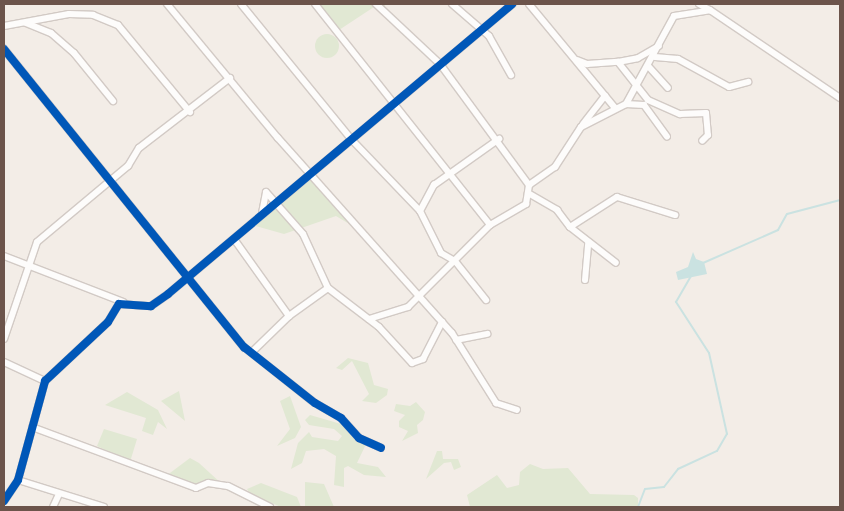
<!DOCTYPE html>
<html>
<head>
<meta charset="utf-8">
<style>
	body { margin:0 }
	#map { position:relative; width:844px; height:511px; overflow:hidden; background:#f3ede7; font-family:Arial,sans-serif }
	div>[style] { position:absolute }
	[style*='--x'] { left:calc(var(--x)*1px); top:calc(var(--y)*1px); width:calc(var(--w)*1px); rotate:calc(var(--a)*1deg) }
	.green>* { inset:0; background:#e1e8d3 }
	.round { border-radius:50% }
	.water>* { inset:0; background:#cae2e1 }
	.stream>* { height:2px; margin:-1px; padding:0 1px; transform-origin:1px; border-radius:1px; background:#cae2e1 }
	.roads { filter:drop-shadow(1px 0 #d2cac5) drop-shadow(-1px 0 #d2cac5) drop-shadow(0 1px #d2cac5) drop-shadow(0 -1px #d2cac5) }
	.minor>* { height:6px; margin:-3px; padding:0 3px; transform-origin:3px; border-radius:3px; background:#fdfcfb }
	.cycleway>* { height:8px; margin:-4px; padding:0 4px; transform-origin:4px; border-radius:4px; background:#0057b8 }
	span { translate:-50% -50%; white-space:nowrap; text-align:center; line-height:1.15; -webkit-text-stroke:4px #fcf2e7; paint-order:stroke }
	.frame { position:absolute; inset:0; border:5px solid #6c544b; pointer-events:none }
</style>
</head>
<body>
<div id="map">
	<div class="green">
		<div style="clip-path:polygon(316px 4px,385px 4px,385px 12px,377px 5px,339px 30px)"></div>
		<div class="round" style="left:315px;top:34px;width:24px;height:24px"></div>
		<div style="clip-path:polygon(311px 173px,361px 231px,336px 216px,284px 234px,249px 224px)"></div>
		<div style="clip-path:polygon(348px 358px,368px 363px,374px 385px,388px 389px,387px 395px,376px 403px,362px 401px,369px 394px,352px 361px,342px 370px,336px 368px)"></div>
		<div style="clip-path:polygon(179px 391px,185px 421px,161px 401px)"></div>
		<div style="clip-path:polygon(127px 392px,158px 410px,167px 429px,158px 422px,153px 435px,142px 431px,146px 418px,105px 405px)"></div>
		<div style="clip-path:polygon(290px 396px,301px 427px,295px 438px,277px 446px,290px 429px,280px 401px)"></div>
		<div style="clip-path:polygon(416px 402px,425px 412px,423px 420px,417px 425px,418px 433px,402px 441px,408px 431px,399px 427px,399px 421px,405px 415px,394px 411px,396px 404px,410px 406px)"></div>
		<div style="clip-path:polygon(310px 415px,348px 426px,367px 442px,357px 463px,378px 467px,386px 477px,364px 475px,348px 466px,344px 468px,344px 487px,334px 485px,336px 456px,324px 449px,306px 451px,302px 463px,291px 469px,298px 443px,309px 432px,312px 437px,338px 441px,342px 436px,334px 429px,309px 425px,305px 420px)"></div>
		<div style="clip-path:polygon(104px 429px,137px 439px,130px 462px,97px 446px)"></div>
		<div style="clip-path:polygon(437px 451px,442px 451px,443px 459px,458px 459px,461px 467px,454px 470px,451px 462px,444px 463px,426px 479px)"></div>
		<div style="clip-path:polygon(190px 458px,199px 463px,222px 484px,196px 486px,166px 476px)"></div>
		<div style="clip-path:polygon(530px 464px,543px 469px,568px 468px,590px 494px,634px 495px,638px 498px,638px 507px,470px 507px,467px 495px,497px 475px,507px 488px,519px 485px,520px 472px)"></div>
		<div style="clip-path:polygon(305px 482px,324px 484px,334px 507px,305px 507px)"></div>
		<div style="clip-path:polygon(261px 483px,297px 497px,301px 507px,281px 507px,250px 494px,247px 489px)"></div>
	</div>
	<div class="water">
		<div style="clip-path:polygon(693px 252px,696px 259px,704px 262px,707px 274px,678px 280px,676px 272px,688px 267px)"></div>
	</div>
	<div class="stream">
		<div style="--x:703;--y:263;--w:82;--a:-23.7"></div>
		<div style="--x:778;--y:230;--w:18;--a:-61"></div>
		<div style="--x:787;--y:214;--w:55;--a:-14.8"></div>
		<div style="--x:638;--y:507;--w:19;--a:-69"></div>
		<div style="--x:645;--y:489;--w:19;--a:-6"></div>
		<div style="--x:664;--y:487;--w:23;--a:-52"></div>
		<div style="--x:678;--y:469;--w:43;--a:-24.8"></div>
		<div style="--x:717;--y:451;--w:20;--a:-60"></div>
		<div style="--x:727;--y:434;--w:83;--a:-102.5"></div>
		<div style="--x:709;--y:353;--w:61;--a:-122.9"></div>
		<div style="--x:676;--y:302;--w:30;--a:-60"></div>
	</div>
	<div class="roads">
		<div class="minor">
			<div style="--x:167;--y:4;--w:174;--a:50.4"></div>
			<div style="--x:278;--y:138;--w:261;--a:48.3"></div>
			<div style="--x:452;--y:333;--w:83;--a:57.8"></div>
			<div style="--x:496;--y:403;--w:22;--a:18"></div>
			<div style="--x:241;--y:4;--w:176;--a:50.8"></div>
			<div style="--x:352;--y:140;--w:98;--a:46.2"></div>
			<div style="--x:420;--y:211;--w:47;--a:63.4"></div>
			<div style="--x:441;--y:253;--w:16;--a:30"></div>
			<div style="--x:455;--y:261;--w:50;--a:51.5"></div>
			<div style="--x:315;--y:4;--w:282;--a:51.6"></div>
			<div style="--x:452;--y:4;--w:49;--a:40.9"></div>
			<div style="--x:489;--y:36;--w:45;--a:60.6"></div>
			<div style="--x:529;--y:4;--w:135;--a:50.4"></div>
			<div style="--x:699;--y:4;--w:13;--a:29"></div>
			<div style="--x:26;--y:23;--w:27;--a:22"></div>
			<div style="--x:51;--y:33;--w:30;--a:41"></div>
			<div style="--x:74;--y:53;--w:62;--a:50.9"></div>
			<div style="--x:4;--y:26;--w:66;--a:-10.5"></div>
			<div style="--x:69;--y:14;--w:24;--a:2"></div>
			<div style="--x:93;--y:15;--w:27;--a:22"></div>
			<div style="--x:118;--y:25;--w:113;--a:50.4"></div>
			<div style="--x:4;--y:49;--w:383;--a:51.2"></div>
			<div style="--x:244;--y:347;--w:90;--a:38.3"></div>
			<div style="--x:315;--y:403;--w:30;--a:30"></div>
			<div style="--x:341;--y:418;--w:27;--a:48"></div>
			<div style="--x:359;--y:438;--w:24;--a:24"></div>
			<div style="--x:655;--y:57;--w:23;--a:5"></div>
			<div style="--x:678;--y:59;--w:58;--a:28.8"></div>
			<div style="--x:729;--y:87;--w:20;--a:-15"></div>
			<div style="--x:577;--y:60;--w:11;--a:22"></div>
			<div style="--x:587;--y:64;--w:31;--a:-4"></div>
			<div style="--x:618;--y:62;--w:20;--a:-11"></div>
			<div style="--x:638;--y:58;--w:24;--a:-30"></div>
			<div style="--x:618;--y:62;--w:48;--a:51.7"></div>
			<div style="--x:648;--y:100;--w:35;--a:24"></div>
			<div style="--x:680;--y:114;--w:26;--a:-2"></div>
			<div style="--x:706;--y:113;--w:22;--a:85"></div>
			<div style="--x:708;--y:135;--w:8;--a:135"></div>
			<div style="--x:649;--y:67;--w:28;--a:48"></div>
			<div style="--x:626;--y:104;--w:18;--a:3"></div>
			<div style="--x:644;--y:105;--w:39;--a:54"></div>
			<div style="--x:583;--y:124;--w:36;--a:-52"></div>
			<div style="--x:529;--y:185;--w:32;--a:-35"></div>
			<div style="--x:555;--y:167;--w:48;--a:-57"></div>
			<div style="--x:581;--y:127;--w:51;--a:-27.1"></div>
			<div style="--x:626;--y:104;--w:100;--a:-61.4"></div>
			<div style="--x:674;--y:16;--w:36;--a:-9"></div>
			<div style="--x:710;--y:10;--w:157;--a:34.1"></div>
			<div style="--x:266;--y:192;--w:56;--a:48.6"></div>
			<div style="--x:303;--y:234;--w:60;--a:65.2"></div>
			<div style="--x:328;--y:288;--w:64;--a:37.4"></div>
			<div style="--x:379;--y:327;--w:49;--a:47.5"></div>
			<div style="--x:412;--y:363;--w:12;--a:-20"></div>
			<div style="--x:423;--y:359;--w:42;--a:-62.8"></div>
			<div style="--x:528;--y:193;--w:34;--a:30"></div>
			<div style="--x:557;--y:210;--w:21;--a:53"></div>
			<div style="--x:570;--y:227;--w:58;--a:38"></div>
			<div style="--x:420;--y:211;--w:30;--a:-62"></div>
			<div style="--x:434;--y:185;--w:80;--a:-35.3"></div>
			<div style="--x:262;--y:213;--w:21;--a:-79"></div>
			<div style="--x:570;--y:227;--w:56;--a:-32.6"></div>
			<div style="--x:617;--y:197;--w:61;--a:17.2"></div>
			<div style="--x:234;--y:239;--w:95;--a:54.5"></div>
			<div style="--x:4;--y:256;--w:128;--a:21.1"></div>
			<div style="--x:585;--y:280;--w:38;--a:-85"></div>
			<div style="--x:369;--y:319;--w:41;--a:-17.1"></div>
			<div style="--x:408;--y:307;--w:116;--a:-45"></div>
			<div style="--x:490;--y:225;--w:42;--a:-30.3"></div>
			<div style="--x:526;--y:204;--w:19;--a:-81"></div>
			<div style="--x:529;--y:185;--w:150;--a:-126.3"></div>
			<div style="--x:440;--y:64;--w:88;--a:-136.8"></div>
			<div style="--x:4;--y:339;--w:102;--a:-71.2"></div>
			<div style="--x:37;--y:242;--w:119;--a:-39.9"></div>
			<div style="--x:128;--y:166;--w:21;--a:-59"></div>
			<div style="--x:139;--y:148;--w:115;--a:-37.6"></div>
			<div style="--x:456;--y:340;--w:32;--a:-11"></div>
			<div style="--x:252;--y:352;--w:52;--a:-44.2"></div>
			<div style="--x:289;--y:316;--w:48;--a:-35.7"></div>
			<div style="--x:4;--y:362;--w:45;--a:24.9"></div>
			<div style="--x:32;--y:427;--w:175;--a:20.4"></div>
			<div style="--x:196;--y:488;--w:13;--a:-23"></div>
			<div style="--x:208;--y:483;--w:20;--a:9"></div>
			<div style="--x:228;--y:486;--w:47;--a:26.6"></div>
			<div style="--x:18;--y:480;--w:90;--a:17.4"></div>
			<div style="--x:4;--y:501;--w:25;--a:-56"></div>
			<div style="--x:18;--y:480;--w:103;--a:-74.7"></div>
			<div style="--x:45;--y:381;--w:86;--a:-43.1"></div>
			<div style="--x:108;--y:322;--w:21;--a:-59"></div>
			<div style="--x:119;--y:304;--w:32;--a:4"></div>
			<div style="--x:151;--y:306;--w:21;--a:-35"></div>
			<div style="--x:168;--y:294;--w:450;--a:-40.1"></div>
			<div style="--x:53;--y:507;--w:14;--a:-65"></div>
		</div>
	</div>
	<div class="cycleway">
		<div style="--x:4;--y:49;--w:383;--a:51.2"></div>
		<div style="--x:244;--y:347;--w:90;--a:38.3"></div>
		<div style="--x:315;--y:403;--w:30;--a:30"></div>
		<div style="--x:341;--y:418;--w:27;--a:48"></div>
		<div style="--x:359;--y:438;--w:24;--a:24"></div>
		<div style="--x:4;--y:501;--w:25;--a:-56"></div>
		<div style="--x:18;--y:480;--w:103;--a:-74.7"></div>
		<div style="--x:45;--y:381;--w:86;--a:-43.1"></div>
		<div style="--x:108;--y:322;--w:21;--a:-59"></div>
		<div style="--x:119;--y:304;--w:32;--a:4"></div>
		<div style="--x:151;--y:306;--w:21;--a:-35"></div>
		<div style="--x:168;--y:294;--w:450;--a:-40.1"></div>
	</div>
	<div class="frame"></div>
</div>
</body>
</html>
